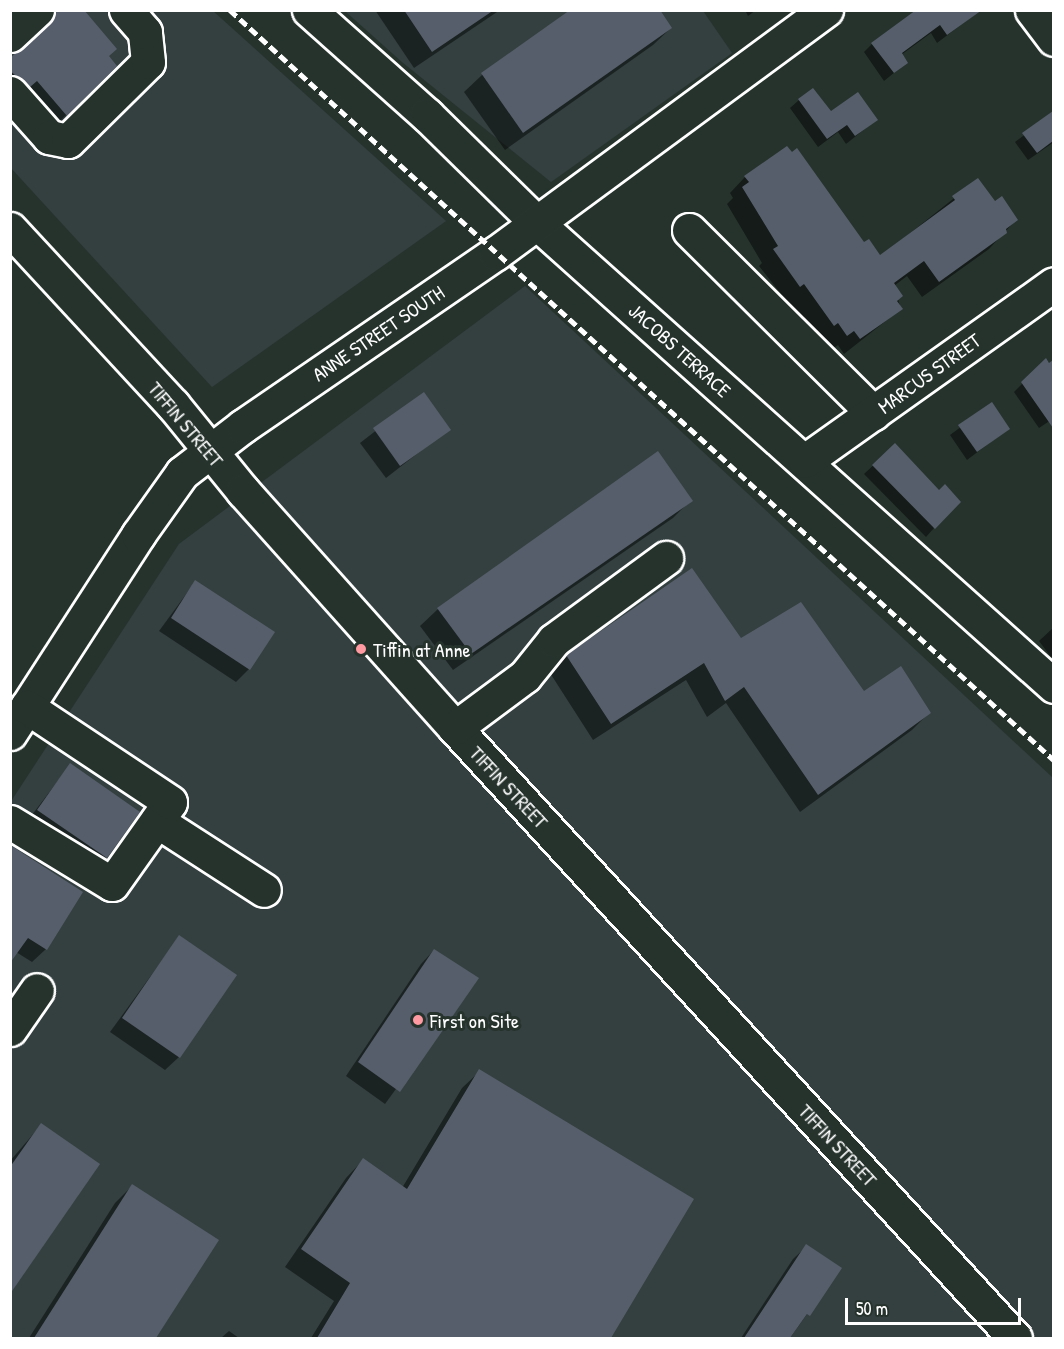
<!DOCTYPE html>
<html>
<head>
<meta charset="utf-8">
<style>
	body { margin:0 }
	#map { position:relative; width:1064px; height:1349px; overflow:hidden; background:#26332d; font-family:"Patrick Hand",sans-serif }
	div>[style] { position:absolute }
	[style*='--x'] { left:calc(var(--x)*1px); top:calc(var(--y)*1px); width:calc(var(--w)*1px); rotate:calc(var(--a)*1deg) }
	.built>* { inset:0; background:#344040 }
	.shadow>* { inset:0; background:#0007 }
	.building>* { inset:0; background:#565e6b }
	.roads { filter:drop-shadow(2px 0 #fff) drop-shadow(-2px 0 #fff) drop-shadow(0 2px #fff) drop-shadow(0 -2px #fff) }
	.minor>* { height:33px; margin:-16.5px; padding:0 16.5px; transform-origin:16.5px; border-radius:16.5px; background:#26332d }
	.rail>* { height:4.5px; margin-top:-2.25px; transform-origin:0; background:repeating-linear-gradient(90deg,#fff 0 9px,transparent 0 13.5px) }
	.dots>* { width:16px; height:16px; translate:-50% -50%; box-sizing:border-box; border:3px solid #26332d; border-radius:50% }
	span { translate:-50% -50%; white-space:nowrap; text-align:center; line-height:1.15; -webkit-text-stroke:6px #26332d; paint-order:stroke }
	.street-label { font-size:20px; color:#fff }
	.poi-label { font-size:20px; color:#fff }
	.left { translate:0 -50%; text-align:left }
	.frame { position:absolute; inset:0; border:12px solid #fff; pointer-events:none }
	.scale { position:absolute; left:845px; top:1298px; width:176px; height:27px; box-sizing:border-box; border:3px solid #fff; border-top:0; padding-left:8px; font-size:18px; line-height:21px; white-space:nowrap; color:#fff; -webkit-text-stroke:4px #26332d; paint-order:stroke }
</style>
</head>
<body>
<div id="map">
	<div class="built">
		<div style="clip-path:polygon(11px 11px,213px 11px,446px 221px,212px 387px,11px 168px)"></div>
		<div style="clip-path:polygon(345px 11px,703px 11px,732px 53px,551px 182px,402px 62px)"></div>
		<div style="clip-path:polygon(525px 286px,1053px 778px,1053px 1338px,11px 1338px,10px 803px,179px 544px)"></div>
	</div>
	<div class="shadow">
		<div style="clip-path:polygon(53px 10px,115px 66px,49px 132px,10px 103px,10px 60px,34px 40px,38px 26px)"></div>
		<div style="clip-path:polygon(375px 10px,500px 10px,414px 68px)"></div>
		<div style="clip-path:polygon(573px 10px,671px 28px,653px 45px,505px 150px,464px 92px,482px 75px)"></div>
		<div style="clip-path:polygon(745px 10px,756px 10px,748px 16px)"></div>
		<div style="clip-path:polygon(978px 12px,937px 43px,931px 33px,901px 55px,906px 63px,884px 81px,864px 52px,872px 44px)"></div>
		<div style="clip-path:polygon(799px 100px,831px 113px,876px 120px,846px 144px,838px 132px,818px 147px,790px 108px)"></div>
		<div style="clip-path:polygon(1054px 113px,1054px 142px,1028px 160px,1015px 142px)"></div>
		<div style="clip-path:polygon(745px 177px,880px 257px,977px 180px,994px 203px,1016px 220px,989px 249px,922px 297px,907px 276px,894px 286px,901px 309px,844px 354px,838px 345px,831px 350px,822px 337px,818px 341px,759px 266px,762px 263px,727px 204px,733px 198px,730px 193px)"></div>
		<div style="clip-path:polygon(1046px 360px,1054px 368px,1054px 418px,1039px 428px,1014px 392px)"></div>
		<div style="clip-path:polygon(423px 394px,449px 429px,386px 478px,360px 443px)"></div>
		<div style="clip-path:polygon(992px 404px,1008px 429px,967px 460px,950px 435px)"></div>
		<div style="clip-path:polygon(895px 445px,934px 528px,926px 537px,864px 474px)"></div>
		<div style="clip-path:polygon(691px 500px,673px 518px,453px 670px,420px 626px,438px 609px)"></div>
		<div style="clip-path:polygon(195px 582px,249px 669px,236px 682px,159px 631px)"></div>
		<div style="clip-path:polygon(1054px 627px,1054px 656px,1051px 657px,1039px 641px)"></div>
		<div style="clip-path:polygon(741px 640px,863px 693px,929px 713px,912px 730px,800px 812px,726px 703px,707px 717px,686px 680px,593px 740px,550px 673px,567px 656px)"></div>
		<div style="clip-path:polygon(70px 765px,106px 857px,93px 870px,25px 824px)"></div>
		<div style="clip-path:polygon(10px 847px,46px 949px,32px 962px,16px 952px)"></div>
		<div style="clip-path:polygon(179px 937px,179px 1057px,165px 1070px,110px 1032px)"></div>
		<div style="clip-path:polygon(434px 950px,476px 979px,385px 1104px,346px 1076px,421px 964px)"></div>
		<div style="clip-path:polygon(480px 1071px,692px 1199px,609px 1338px,311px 1338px,334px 1301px,285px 1267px,346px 1178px,363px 1160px,402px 1188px,462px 1088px)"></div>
		<div style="clip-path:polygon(41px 1125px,10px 1291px,10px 1161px)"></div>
		<div style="clip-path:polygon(132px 1186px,217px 1240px,154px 1338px,29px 1338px,115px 1203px)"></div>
		<div style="clip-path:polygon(807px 1246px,840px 1268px,790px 1338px,741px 1338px,793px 1259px)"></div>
		<div style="clip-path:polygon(229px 1331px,239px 1338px,221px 1338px)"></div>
	</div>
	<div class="building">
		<div style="clip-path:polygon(55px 10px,84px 10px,117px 49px,109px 56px,117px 66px,67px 116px,37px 81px,30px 87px,10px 71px,10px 58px,50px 24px)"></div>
		<div style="clip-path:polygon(404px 10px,494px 10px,432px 52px)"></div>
		<div style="clip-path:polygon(570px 10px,660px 10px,672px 28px,523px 133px,481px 73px)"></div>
		<div style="clip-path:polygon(916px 10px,982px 10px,947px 35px,940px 25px,902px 53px,908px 63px,894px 73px,871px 43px)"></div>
		<div style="clip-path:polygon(813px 88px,831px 111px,858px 92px,878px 120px,855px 136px,847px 125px,827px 139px,798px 99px)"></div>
		<div style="clip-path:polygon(1053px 111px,1053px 141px,1037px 153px,1022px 133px)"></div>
		<div style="clip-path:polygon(787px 146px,792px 152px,797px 148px,864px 242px,869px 239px,880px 255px,955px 200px,952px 196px,978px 178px,995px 201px,1002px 196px,1018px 220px,1006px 229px,1007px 233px,939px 282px,924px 261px,894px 283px,903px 296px,897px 301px,903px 309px,860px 339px,854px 331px,847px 336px,838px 323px,834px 326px,804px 284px,800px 287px,773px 249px,778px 246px,742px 187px,749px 182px,744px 176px)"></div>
		<div style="clip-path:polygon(1046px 358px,1049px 363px,1053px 360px,1053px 428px,1021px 382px)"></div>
		<div style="clip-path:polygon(424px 392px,451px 430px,400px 466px,373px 428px)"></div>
		<div style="clip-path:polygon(992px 402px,1010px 429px,977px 452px,958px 425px)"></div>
		<div style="clip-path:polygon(895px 443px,939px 490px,945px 484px,961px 502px,935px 529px,872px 465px)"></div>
		<div style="clip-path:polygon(658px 451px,693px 501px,471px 654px,437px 608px)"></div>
		<div style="clip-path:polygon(692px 568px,741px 638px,801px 602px,864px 691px,901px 666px,931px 713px,818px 795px,744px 687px,725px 701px,704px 663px,611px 724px,566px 655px)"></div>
		<div style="clip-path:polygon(195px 580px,275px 632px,250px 670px,171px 618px)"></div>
		<div style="clip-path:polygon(70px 763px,140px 812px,107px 858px,37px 810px)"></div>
		<div style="clip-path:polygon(10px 845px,83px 892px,47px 950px,28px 938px,10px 963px)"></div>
		<div style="clip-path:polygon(179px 935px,237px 975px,180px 1058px,122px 1018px)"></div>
		<div style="clip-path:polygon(434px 949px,479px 978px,400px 1092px,358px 1062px)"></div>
		<div style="clip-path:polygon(479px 1069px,694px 1199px,611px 1338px,317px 1338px,350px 1283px,301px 1249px,363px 1158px,407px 1189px)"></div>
		<div style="clip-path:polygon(41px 1123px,100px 1164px,10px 1294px,10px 1167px)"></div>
		<div style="clip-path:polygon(132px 1184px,219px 1240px,156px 1338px,34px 1338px)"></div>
		<div style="clip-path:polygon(806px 1244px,842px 1268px,810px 1316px,807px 1314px,790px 1338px,744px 1338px)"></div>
	</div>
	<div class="roads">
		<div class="minor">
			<div style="--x:309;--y:10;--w:158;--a:41.7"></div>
			<div style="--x:427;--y:115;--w:154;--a:44.5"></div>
			<div style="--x:537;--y:223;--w:694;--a:41.85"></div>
			<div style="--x:1032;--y:10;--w:36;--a:53"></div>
			<div style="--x:10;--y:35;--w:37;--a:-43"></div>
			<div style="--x:10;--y:93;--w:59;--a:48.4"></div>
			<div style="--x:49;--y:137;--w:19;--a:12"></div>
			<div style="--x:68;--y:141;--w:112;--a:-44.6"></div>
			<div style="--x:148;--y:62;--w:30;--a:-96"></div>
			<div style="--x:145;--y:32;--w:29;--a:-131"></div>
			<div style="--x:10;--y:229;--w:240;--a:47.2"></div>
			<div style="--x:173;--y:405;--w:111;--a:50.9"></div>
			<div style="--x:243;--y:491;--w:318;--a:48.2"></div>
			<div style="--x:455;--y:728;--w:828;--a:47.45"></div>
			<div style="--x:689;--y:230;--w:260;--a:44.8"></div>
			<div style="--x:805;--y:461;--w:305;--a:-35.4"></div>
			<div style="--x:455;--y:728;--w:87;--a:-36.6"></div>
			<div style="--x:525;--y:676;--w:46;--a:-51.1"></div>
			<div style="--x:554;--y:640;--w:139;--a:-36.2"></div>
			<div style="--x:10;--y:733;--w:236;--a:-57.1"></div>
			<div style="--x:138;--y:535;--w:76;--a:-54.6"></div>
			<div style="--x:182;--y:473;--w:77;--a:-37.6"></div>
			<div style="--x:243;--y:426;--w:306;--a:-34.4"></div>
			<div style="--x:496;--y:253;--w:410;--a:-36.4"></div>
			<div style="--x:157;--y:821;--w:127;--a:32.8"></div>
			<div style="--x:10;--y:822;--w:119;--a:31.3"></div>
			<div style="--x:112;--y:884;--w:100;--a:-54.7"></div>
			<div style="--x:170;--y:802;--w:172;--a:-146.4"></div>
			<div style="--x:10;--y:1029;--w:47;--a:-55.3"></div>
		</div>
	</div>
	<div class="rail">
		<div style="--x:230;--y:10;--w:1114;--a:42.31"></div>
	</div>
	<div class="dots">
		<div style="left:361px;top:649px;background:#ff9aa2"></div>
		<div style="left:418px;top:1020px;background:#ff9aa2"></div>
	</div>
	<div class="street-label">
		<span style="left:378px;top:333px;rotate:-34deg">ANNE STREET SOUTH</span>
		<span style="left:680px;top:350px;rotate:42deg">JACOBS TERRACE</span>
		<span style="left:929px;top:373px;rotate:-36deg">MARCUS STREET</span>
		<span style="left:186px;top:424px;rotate:50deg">TIFFIN STREET</span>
		<span style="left:509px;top:787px;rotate:47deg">TIFFIN STREET</span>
		<span style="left:838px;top:1145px;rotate:47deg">TIFFIN STREET</span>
	</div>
	<div class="poi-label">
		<span class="left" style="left:373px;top:649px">Tiffin at Anne</span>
		<span class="left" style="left:430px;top:1020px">First on Site</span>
	</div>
	<div class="frame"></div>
	<div class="scale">50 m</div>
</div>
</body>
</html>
